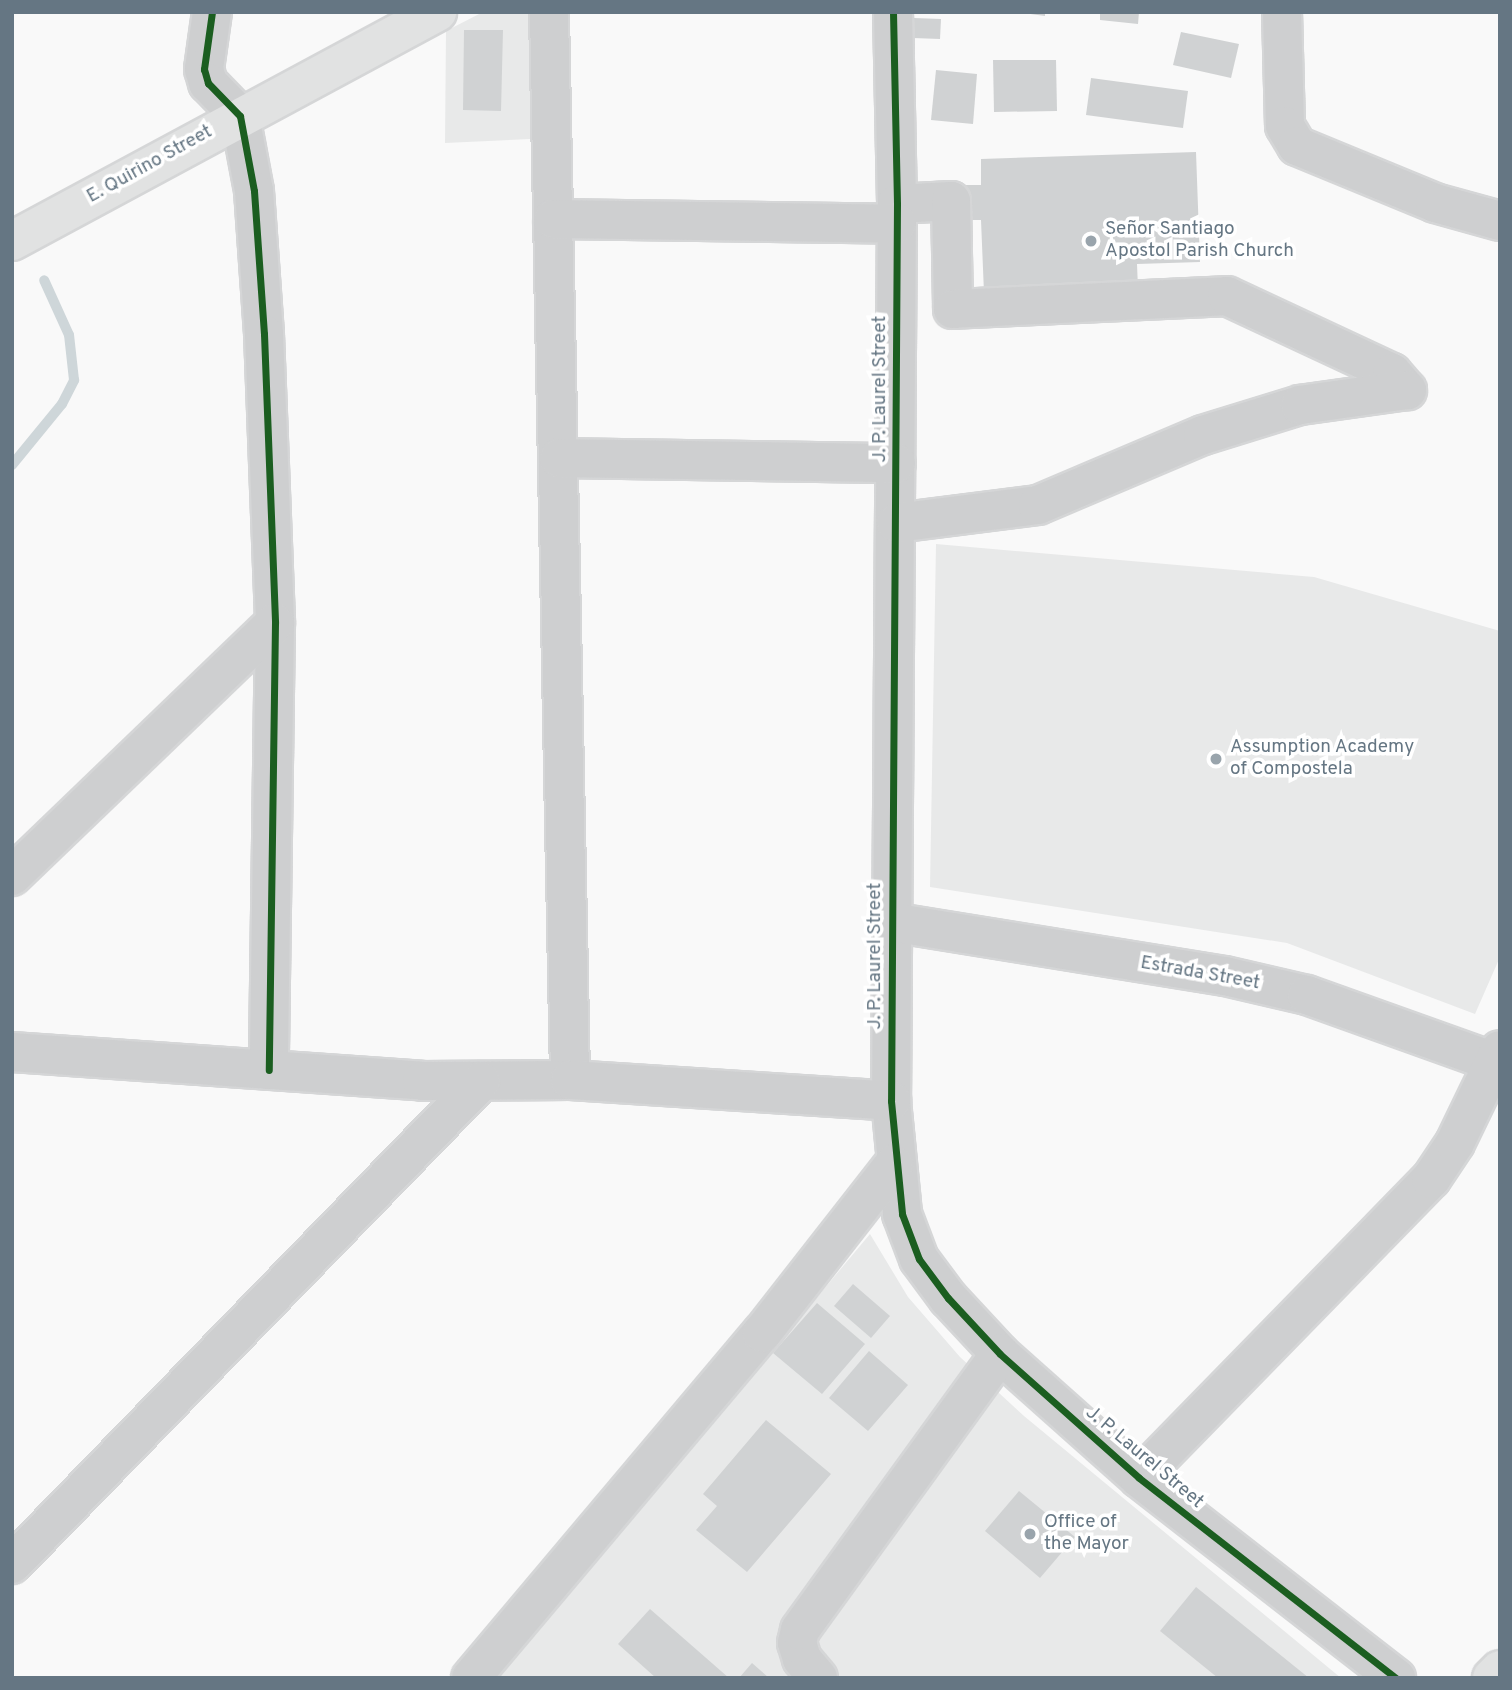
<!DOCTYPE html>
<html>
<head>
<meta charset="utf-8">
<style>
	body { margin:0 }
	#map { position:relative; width:1512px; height:1690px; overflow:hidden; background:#f9f9f9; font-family:Overpass,sans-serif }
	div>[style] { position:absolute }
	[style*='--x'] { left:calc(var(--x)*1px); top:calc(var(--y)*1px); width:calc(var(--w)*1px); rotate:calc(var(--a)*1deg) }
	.built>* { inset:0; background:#e8e9e9 }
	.stream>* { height:10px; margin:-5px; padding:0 5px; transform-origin:5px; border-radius:5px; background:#ced6d9 }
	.building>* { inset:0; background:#d0d2d3 }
	.roads { filter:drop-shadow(2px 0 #d5d6d7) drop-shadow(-2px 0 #d5d6d7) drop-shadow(0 2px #d5d6d7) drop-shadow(0 -2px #d5d6d7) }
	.minor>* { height:38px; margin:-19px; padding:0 19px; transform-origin:19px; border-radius:19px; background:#cecfd0 }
	.major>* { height:38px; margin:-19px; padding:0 19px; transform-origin:19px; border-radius:19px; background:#e1e2e2 }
	.cycleway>* { height:7px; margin:-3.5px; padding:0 3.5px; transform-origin:3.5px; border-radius:3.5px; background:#1b5e20 }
	.dots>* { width:19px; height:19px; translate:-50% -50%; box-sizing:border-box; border:4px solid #fff; border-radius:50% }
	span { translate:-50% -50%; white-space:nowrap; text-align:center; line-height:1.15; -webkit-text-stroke:7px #fff; paint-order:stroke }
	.street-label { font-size:19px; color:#657683 }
	.poi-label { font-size:19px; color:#657683 }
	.left { translate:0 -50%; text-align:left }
	.frame { position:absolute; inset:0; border:14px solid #657683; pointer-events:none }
</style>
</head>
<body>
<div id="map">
	<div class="built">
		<div style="clip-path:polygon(483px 12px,531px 12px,530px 139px,445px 143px,446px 31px)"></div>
		<div style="clip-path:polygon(936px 544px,1314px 577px,1500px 631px,1500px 957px,1475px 1014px,1287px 943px,930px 887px)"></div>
		<div style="clip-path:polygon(870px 1234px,908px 1297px,960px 1357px,1024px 1416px,1341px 1678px,498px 1678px)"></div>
	</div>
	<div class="stream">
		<div style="--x:12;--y:465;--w:79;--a:-50.7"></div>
		<div style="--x:62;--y:404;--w:27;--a:-63"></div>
		<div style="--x:74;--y:380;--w:45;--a:-96.3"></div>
		<div style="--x:69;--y:335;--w:60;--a:-114.4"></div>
	</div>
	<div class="building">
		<div style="clip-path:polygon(1016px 12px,1045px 12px,1045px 16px)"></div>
		<div style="clip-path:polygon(1100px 12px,1139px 12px,1138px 24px,1100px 20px)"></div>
		<div style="clip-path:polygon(914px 18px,941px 19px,940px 39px,913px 38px)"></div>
		<div style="clip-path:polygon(464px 30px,503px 30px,501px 111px,463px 110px)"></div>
		<div style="clip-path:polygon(1181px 32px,1239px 44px,1231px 78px,1173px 65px)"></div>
		<div style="clip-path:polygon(993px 60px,1056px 60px,1057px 111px,994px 112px)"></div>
		<div style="clip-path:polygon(936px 70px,977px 74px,973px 124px,931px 120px)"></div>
		<div style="clip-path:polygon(1091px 78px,1188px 91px,1183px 128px,1086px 115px)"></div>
		<div style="clip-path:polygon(1196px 152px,1200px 262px,1137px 264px,1138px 288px,984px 293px,981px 220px,958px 220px,957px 185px,981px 185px,981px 159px)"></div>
		<div style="clip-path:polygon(853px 1284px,890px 1316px,871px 1338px,834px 1306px)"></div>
		<div style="clip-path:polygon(817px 1303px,865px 1344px,822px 1394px,773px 1353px)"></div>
		<div style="clip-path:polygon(869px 1351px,908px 1385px,868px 1431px,829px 1398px)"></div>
		<div style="clip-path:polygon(766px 1420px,831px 1474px,747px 1572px,696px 1530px,717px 1506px,703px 1494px)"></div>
		<div style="clip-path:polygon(1019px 1491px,1075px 1537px,1040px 1578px,985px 1531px)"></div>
		<div style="clip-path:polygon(1196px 1587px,1309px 1678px,1218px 1678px,1160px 1631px)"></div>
		<div style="clip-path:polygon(650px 1609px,729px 1678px,656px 1678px,618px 1644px)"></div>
		<div style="clip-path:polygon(752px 1663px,769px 1678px,739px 1678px)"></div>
	</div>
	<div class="roads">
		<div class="minor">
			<div style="--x:212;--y:12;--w:58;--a:98"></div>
			<div style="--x:204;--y:69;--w:15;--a:74"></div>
			<div style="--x:208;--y:83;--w:46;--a:45.9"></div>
			<div style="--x:240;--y:116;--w:76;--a:79.4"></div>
			<div style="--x:254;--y:191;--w:143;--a:86"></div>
			<div style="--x:264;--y:334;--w:289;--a:87.8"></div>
			<div style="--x:275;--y:623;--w:447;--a:90.8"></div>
			<div style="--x:549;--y:12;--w:1068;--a:88.87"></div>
			<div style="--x:893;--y:12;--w:192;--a:88.8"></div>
			<div style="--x:897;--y:204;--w:897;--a:90.38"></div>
			<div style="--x:891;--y:1101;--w:114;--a:84.4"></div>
			<div style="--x:902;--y:1214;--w:48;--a:69.3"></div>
			<div style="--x:919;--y:1259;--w:49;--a:53.4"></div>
			<div style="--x:948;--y:1298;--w:76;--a:47.1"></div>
			<div style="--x:1000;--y:1354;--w:186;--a:41.7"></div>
			<div style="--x:1139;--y:1478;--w:326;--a:37.9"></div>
			<div style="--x:1282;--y:12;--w:114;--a:88.5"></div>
			<div style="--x:1285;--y:126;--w:23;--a:59"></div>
			<div style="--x:1297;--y:146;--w:149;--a:22.4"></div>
			<div style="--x:1435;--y:203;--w:67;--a:15.5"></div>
			<div style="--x:897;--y:204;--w:54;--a:-3.2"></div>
			<div style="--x:951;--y:201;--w:108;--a:88.9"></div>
			<div style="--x:953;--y:309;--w:274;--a:-2.7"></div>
			<div style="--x:1227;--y:296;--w:182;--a:25"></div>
			<div style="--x:1392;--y:373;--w:23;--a:49"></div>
			<div style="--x:553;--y:219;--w:344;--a:0.8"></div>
			<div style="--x:559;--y:458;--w:337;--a:0.9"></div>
			<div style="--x:896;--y:523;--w:143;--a:-7.2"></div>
			<div style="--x:1038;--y:505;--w:179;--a:-23"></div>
			<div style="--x:1203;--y:435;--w:102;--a:-17.2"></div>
			<div style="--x:1300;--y:405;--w:108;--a:-8"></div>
			<div style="--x:12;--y:876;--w:365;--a:-43.9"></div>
			<div style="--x:891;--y:922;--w:338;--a:9.2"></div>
			<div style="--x:1225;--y:976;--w:84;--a:13"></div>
			<div style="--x:1307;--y:995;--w:205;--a:19.7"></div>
			<div style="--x:12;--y:1052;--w:411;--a:4"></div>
			<div style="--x:422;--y:1081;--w:148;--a:-0.4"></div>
			<div style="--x:570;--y:1080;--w:322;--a:3.7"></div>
			<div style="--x:1139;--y:1478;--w:418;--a:-45.7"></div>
			<div style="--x:1431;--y:1179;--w:43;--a:-56.3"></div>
			<div style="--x:1455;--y:1143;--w:103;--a:-64.2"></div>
			<div style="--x:12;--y:1564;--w:673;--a:-45.84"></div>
			<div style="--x:471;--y:1678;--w:451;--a:-49.9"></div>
			<div style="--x:762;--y:1333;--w:214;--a:-52"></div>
			<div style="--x:818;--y:1678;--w:25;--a:-130"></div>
			<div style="--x:802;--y:1659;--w:17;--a:-107"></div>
			<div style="--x:797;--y:1643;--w:13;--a:-77"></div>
			<div style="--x:800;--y:1630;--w:341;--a:-54.1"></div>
		</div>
		<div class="major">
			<div style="--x:12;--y:241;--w:483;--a:-28.3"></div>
			<div style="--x:1492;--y:1678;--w:11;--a:-45"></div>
		</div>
	</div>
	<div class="cycleway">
		<div style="--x:212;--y:12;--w:58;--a:98"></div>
		<div style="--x:204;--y:69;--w:15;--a:74"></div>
		<div style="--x:208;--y:83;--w:46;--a:45.9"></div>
		<div style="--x:240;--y:116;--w:76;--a:79.4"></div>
		<div style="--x:254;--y:191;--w:143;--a:86"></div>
		<div style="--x:264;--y:334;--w:289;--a:87.8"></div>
		<div style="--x:275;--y:623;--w:447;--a:90.8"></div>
		<div style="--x:893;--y:12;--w:192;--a:88.8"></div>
		<div style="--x:897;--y:204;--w:897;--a:90.38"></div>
		<div style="--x:891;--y:1101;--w:114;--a:84.4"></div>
		<div style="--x:902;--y:1214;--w:48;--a:69.3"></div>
		<div style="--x:919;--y:1259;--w:49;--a:53.4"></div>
		<div style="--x:948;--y:1298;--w:76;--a:47.1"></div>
		<div style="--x:1000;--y:1354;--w:186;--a:41.7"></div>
		<div style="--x:1139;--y:1478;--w:326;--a:37.9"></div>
	</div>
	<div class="dots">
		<div style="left:1091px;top:241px;background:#99a4ac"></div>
		<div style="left:1216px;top:759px;background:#99a4ac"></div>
		<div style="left:1030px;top:1534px;background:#99a4ac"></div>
	</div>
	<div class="street-label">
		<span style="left:150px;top:165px;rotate:-29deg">E. Quirino Street</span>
		<span style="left:881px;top:389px;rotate:-90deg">J. P. Laurel Street</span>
		<span style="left:876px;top:956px;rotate:-90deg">J. P. Laurel Street</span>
		<span style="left:1200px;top:974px;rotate:10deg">Estrada Street</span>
		<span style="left:1144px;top:1458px;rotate:40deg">J. P. Laurel Street</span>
	</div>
	<div class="poi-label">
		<span class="left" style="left:1105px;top:241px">Señor Santiago<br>Apostol Parish Church</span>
		<span class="left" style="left:1230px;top:759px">Assumption Academy<br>of Compostela</span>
		<span class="left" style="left:1044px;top:1534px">Office of<br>the Mayor</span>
	</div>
	<div class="frame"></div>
</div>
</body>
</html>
